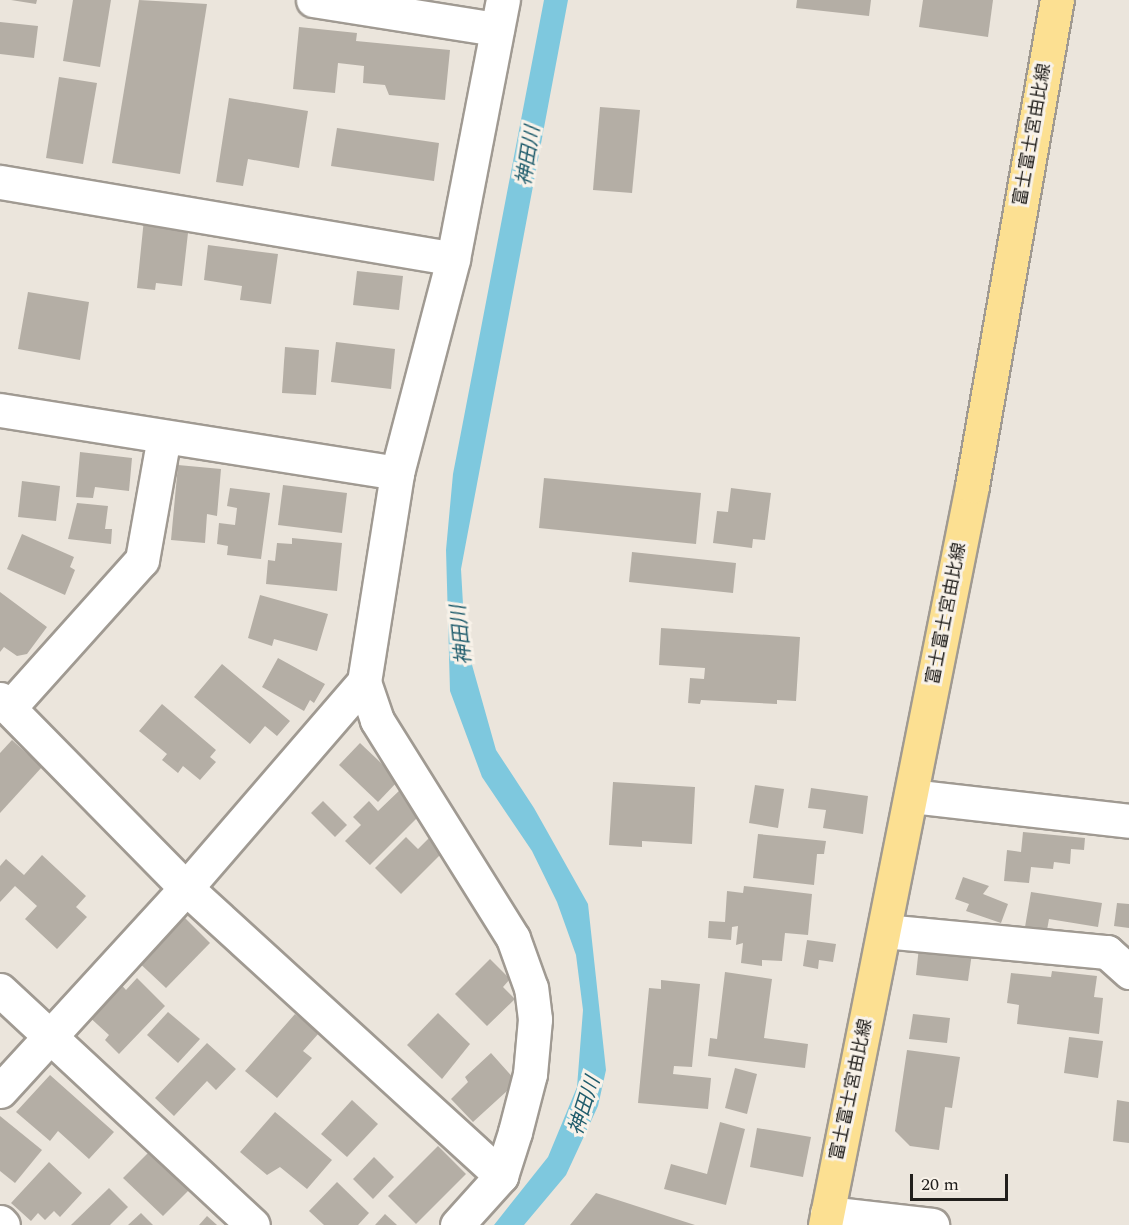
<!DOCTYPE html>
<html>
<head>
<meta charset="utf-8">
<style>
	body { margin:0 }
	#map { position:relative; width:1129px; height:1225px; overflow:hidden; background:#ebe5dc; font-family:Spectral,"Noto Sans JP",serif }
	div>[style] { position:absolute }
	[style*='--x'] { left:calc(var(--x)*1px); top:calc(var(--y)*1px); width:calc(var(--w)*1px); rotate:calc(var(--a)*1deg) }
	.water>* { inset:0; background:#7ec8de }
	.building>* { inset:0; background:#b4aea5 }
	.roads { filter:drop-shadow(2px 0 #a09a92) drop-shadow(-2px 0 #a09a92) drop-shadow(0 2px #a09a92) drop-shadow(0 -2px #a09a92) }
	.minor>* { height:33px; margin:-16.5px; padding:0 16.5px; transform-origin:16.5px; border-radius:16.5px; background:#fff }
	.major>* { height:33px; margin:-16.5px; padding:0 16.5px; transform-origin:16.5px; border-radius:16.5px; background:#fce092 }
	span { translate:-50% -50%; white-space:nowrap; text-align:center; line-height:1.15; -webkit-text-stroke:6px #f8f2e9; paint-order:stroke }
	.street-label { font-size:18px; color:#211f1c }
	.water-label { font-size:20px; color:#1f5c6c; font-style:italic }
	.scale { position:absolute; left:910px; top:1174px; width:98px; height:27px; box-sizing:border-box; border:3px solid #211f1c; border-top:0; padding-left:8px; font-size:18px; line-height:21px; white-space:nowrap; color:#211f1c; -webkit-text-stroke:4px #f8f2e9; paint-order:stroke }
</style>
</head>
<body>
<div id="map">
	<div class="water">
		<div style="clip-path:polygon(544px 0,568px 0,461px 569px,465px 640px,496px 750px,534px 808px,588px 904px,606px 1070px,598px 1106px,566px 1175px,524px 1225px,494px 1225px,548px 1157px,577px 1087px,583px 1010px,576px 955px,557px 902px,532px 851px,482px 777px,450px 691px,446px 550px,453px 474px)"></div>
	</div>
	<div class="building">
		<div style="clip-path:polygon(11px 0,37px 0,36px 4px)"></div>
		<div style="clip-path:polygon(73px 0,111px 0,100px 67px,63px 61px)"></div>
		<div style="clip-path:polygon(139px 0,207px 4px,180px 174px,112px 163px)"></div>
		<div style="clip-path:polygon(797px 0,871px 0,869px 16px,796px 8px)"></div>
		<div style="clip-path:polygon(923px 0,993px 0,988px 37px,919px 27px)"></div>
		<div style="clip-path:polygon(0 22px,38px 26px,34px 58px,0 54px)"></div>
		<div style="clip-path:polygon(299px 27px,357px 33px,356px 41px,450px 50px,445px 100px,389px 95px,385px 85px,363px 83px,364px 66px,338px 63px,335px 93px,293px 89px)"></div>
		<div style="clip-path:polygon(59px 77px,97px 83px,83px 164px,46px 158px)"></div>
		<div style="clip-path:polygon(229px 98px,308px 111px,299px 168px,248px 159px,243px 186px,216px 182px)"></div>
		<div style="clip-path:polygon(600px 107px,640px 110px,632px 193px,593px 190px)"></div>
		<div style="clip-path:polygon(337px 128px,439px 143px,434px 181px,331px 166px)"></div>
		<div style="clip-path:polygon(144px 219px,189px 224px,182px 286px,156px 283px,155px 290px,137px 288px)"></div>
		<div style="clip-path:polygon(208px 245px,278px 254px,271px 304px,240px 300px,242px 286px,204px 280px)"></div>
		<div style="clip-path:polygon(357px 271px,403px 276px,399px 310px,353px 305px)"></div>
		<div style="clip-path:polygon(28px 292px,89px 302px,80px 360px,18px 349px)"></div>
		<div style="clip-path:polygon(336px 342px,395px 349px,391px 389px,331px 382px)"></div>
		<div style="clip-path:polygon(285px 347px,319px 350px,316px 395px,282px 393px)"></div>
		<div style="clip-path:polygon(80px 452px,132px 458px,129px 491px,95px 487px,93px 498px,76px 497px)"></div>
		<div style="clip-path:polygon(178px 465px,221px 469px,217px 516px,207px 514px,205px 543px,171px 540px)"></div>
		<div style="clip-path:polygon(544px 478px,701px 493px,696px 544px,539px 528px)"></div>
		<div style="clip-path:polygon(22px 481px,60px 486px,56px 521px,18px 517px)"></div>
		<div style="clip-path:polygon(283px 485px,347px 493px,342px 533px,278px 525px)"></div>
		<div style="clip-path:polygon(230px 488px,270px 493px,261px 559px,227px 555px,228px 546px,217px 544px,219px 523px,235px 525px,237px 508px,227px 506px)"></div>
		<div style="clip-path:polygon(731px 488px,771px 493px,765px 540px,753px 539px,752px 548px,713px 543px,717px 511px,728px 512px)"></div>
		<div style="clip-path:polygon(77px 503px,108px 506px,105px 529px,112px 529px,111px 544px,68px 539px)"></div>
		<div style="clip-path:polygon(22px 534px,74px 557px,70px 567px,75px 570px,65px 595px,7px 569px)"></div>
		<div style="clip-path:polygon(292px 538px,342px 543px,337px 591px,266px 584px,268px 560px,275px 561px,277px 543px,292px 544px)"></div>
		<div style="clip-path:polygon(632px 552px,736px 563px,733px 593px,629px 582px)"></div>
		<div style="clip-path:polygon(0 592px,47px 627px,27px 654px,17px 656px,4px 647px,0 652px)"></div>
		<div style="clip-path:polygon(260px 595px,328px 614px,317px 651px,274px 639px,272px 646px,248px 638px)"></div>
		<div style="clip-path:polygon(661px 628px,800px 637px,796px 701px,777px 700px,777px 704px,701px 700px,700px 704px,688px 703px,690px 678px,704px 679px,705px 668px,659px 665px)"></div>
		<div style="clip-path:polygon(278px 658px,325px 684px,314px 703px,310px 700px,304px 711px,262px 687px)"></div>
		<div style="clip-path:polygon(222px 664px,290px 721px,277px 736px,265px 726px,250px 744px,194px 697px)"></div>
		<div style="clip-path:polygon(162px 704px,216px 750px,210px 757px,216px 762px,200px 780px,183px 766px,178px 773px,162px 760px,167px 754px,139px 731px)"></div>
		<div style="clip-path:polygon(12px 740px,42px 767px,0 813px,0 753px)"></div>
		<div style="clip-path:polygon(360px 743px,399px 780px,378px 802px,339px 765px)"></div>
		<div style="clip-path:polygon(613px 782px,695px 787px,692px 844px,642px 841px,642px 847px,609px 845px)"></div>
		<div style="clip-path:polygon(755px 785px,784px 789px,778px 828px,749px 823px)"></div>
		<div style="clip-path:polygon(811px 788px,868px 796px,863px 834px,823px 828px,826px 810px,808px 808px)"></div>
		<div style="clip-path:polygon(401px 789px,423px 812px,370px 865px,345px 841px,361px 825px,353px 817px,369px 801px,378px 811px)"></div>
		<div style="clip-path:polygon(323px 801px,347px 825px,335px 837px,311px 813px)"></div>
		<div style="clip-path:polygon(1023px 832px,1085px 838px,1084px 850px,1071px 849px,1070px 864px,1054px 862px,1053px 869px,1031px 867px,1029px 883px,1004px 881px,1007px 850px,1021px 852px)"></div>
		<div style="clip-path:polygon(758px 834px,826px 841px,824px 854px,817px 854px,814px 885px,753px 878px)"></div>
		<div style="clip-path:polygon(406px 837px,418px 849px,429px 838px,443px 852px,401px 894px,375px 868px)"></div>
		<div style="clip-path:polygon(42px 855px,86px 896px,76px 907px,87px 917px,57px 949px,25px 919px,37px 906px,15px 886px,0 902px,0 866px,6px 859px,24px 875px)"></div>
		<div style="clip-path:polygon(963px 877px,989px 886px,983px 894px,1008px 904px,1001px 923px,966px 911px,969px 904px,955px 899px)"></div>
		<div style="clip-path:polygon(744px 886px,812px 894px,808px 935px,785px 933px,782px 961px,762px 960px,762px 966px,741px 963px,743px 943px,736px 945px,738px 926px,732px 927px,731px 940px,708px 938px,709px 921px,725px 922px,727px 891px,743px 893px)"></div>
		<div style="clip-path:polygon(1031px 892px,1102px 903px,1098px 927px,1049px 919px,1047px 930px,1025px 927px)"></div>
		<div style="clip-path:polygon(1117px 903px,1129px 904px,1129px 928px,1114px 926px)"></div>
		<div style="clip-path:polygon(178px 911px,210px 943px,166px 988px,133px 957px)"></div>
		<div style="clip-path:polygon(807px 940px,836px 944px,833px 962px,819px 960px,818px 969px,803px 966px)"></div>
		<div style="clip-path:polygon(919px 947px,972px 953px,968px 981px,916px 975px)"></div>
		<div style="clip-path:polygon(490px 959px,510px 979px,503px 987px,515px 999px,487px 1026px,455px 994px)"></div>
		<div style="clip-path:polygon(1052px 971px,1097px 976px,1094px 997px,1103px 998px,1099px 1034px,1017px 1024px,1019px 1005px,1007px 1003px,1011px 973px,1051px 977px)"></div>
		<div style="clip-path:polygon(725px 972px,772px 979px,764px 1038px,808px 1044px,805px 1068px,708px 1056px,710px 1038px,717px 1039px)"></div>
		<div style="clip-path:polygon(137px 978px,165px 1006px,119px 1054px,105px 1040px,109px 1035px,86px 1014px,118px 981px,126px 990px)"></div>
		<div style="clip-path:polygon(661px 980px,700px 984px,692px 1067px,674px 1066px,673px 1074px,711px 1078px,708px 1109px,638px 1103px,649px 988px,661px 989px)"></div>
		<div style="clip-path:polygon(168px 1012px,200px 1039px,178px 1063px,147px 1035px)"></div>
		<div style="clip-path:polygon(438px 1013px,470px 1044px,442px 1079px,407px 1045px)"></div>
		<div style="clip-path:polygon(295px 1014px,319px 1033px,303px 1051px,312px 1058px,277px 1098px,245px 1071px)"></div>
		<div style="clip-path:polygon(913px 1014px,950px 1018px,947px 1043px,909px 1039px)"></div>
		<div style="clip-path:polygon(1069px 1037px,1103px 1041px,1098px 1078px,1064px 1073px)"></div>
		<div style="clip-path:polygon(207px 1043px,236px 1069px,216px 1090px,207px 1081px,174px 1116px,155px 1098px)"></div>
		<div style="clip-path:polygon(907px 1050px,960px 1057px,952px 1108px,945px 1107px,939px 1150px,910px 1146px,895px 1131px)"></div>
		<div style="clip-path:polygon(491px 1053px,517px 1082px,473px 1122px,451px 1099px,468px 1082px,465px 1077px)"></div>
		<div style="clip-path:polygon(735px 1068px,757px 1074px,747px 1114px,725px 1108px)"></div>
		<div style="clip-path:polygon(50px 1075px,114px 1132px,89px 1159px,58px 1131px,50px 1141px,16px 1112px)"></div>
		<div style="clip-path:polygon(352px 1100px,378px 1124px,347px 1157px,321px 1134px)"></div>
		<div style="clip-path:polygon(1117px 1100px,1129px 1102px,1129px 1143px,1113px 1141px)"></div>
		<div style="clip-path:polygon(275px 1112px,332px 1160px,307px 1189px,280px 1167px,267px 1175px,240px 1152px)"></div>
		<div style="clip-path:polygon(0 1116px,42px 1150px,15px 1183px,0 1171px)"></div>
		<div style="clip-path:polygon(720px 1122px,745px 1129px,726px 1205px,664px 1189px,671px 1164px,707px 1174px)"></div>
		<div style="clip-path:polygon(757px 1128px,811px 1137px,803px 1177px,750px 1167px)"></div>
		<div style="clip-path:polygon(438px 1146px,466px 1174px,416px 1224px,388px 1196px)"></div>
		<div style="clip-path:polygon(149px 1152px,189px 1190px,163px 1216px,123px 1178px)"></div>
		<div style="clip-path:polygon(374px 1157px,394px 1177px,373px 1199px,353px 1179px)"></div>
		<div style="clip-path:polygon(49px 1162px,82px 1193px,60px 1217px,54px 1211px,45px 1220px,38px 1213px,31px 1221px,11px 1203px)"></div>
		<div style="clip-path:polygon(337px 1182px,369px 1213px,358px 1225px,324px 1225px,309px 1211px)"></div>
		<div style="clip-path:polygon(109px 1188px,128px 1207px,110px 1225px,71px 1225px)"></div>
		<div style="clip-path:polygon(596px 1193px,695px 1225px,570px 1225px)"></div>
		<div style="clip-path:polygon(141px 1213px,153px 1225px,128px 1225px)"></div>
		<div style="clip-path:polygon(385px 1214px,397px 1225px,375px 1225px)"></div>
		<div style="clip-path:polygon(207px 1216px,217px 1225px,199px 1225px)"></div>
	</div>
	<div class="roads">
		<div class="minor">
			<div style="--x:313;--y:0;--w:186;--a:9"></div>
			<div style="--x:0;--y:182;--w:459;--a:9.6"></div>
			<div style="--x:0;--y:410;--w:402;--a:9"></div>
			<div style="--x:0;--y:699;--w:265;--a:45.5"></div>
			<div style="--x:186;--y:888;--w:427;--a:42.4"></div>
			<div style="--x:9;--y:708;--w:199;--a:-48.1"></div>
			<div style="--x:142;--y:560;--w:125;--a:-79.9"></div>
			<div style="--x:911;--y:796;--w:219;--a:6.5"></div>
			<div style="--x:884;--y:931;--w:224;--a:5.4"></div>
			<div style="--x:1107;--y:952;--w:30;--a:42"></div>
			<div style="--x:0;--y:990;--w:345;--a:42.9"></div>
			<div style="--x:0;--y:1091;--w:275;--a:-47.5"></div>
			<div style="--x:186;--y:888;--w:272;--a:-49.2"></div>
			<div style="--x:827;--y:1213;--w:106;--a:6.5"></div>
			<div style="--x:0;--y:1222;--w:4;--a:45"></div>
			<div style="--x:457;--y:1225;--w:66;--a:-48.1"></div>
			<div style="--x:501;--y:1176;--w:46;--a:-72.3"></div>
			<div style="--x:515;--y:1132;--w:60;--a:-75.5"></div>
			<div style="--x:530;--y:1074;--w:55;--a:-84.8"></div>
			<div style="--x:535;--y:1019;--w:31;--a:-97"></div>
			<div style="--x:531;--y:988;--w:53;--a:-109.8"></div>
			<div style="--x:513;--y:938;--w:257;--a:-122"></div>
			<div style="--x:377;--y:720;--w:40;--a:-108.9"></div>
			<div style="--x:364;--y:682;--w:212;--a:-81"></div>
			<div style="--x:397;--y:473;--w:221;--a:-75.3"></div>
			<div style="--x:453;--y:259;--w:264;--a:-79.1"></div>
		</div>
		<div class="major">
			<div style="--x:825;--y:1225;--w:753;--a:-78.75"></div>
			<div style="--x:972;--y:486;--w:493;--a:-80.1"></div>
		</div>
	</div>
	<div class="street-label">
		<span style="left:1033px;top:135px;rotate:-80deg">富士富士宮由比線</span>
		<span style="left:947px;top:614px;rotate:-79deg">富士富士宮由比線</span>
		<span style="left:852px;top:1090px;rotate:-78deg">富士富士宮由比線</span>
	</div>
	<div class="water-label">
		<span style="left:529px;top:156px;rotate:-81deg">神田川</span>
		<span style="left:462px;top:635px;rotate:-96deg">神田川</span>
		<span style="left:585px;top:1106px;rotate:-72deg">神田川</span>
	</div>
	<div class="scale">20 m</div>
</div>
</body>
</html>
